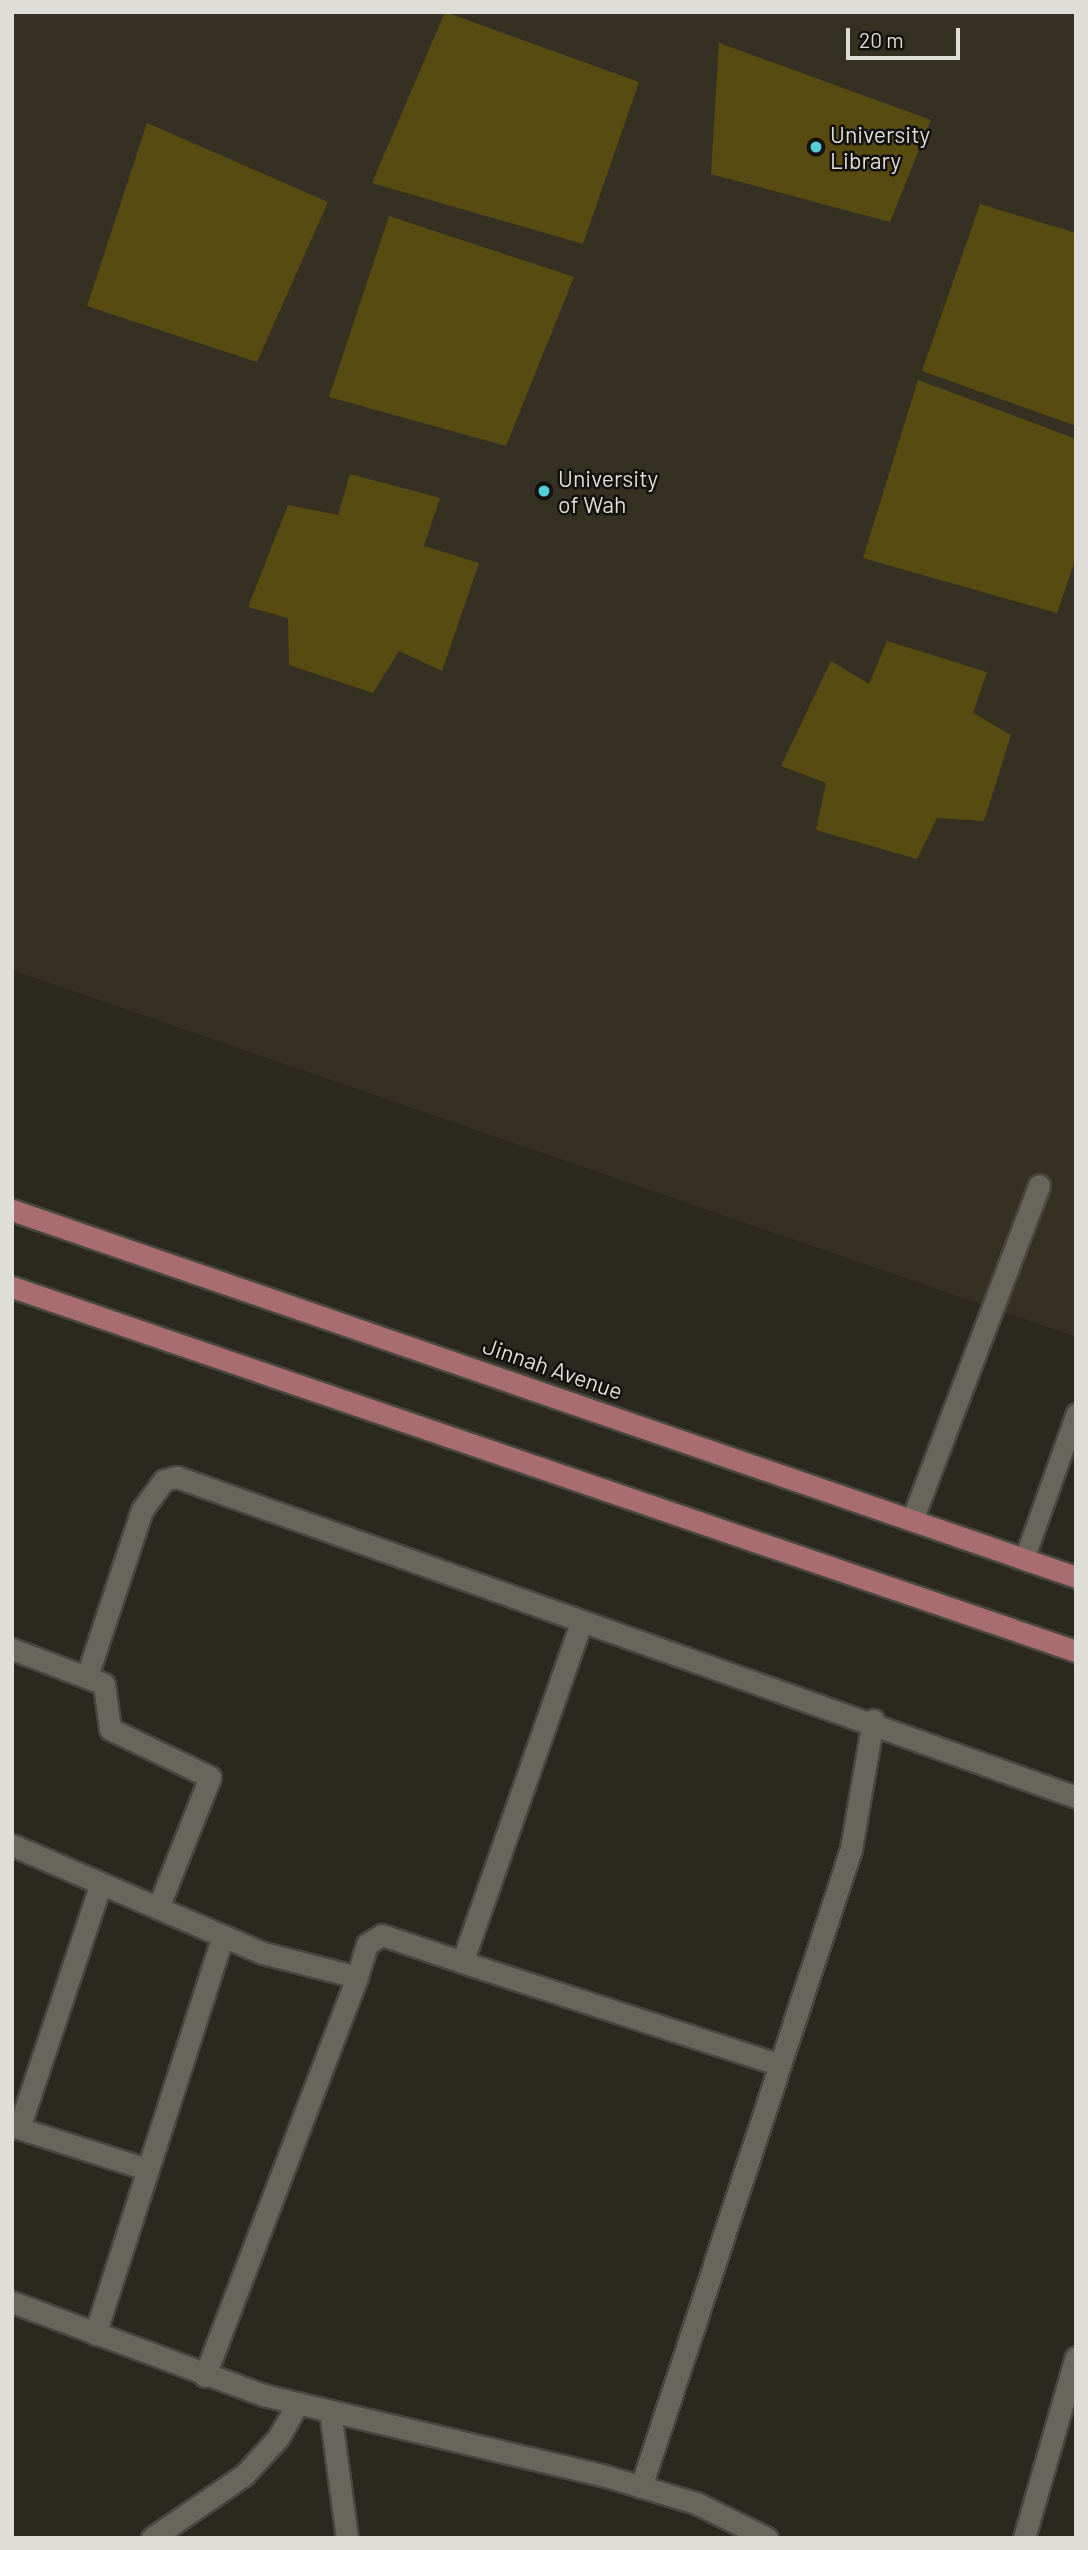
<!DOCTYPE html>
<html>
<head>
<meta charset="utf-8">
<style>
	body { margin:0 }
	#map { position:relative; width:1088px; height:2550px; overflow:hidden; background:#2a281f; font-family:Barlow,sans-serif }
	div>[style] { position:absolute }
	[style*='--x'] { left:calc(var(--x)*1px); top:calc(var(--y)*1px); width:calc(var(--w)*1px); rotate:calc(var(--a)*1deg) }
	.built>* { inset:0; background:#343122 }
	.building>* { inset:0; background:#584b12 }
	.roads { filter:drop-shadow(2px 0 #48463f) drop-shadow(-2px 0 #48463f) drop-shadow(0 2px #48463f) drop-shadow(0 -2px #48463f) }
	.service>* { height:19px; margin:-9.5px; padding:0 9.5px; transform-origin:9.5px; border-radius:9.5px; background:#68665c }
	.minor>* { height:21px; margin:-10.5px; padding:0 10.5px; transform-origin:10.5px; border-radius:10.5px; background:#68665c }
	.primary>* { height:21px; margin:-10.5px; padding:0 10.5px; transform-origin:10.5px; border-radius:10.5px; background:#a86d6f }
	.dots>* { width:19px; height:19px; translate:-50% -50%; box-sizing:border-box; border:4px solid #12110d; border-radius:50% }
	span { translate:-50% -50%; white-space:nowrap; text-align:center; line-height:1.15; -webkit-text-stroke:5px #12110d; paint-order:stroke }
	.poi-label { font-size:23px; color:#deddd7 }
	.left { translate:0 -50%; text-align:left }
	.street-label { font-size:23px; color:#deddd7 }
	.frame { position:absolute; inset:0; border:14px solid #deddd7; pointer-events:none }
	.scale { position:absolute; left:846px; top:28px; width:114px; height:32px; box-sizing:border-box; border:4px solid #deddd7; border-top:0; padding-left:9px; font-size:21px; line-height:24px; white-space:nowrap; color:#deddd7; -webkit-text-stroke:5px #12110d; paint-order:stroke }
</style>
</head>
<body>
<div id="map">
	<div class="built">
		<div style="clip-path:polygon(12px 12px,1076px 12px,1076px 1337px,12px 970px)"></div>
	</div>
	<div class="building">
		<div style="clip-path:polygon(445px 12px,639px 82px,583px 244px,372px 183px)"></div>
		<div style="clip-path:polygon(719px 43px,931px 120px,890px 222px,711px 174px)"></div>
		<div style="clip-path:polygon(147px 123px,328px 202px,257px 362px,87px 306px)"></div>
		<div style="clip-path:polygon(980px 204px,1076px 233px,1076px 426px,922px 371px)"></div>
		<div style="clip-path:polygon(389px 216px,574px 277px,506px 446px,329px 397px)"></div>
		<div style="clip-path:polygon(918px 380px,1076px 439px,1076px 558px,1057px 613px,863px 558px)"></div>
		<div style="clip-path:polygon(350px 474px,440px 498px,424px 546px,479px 563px,442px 671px,399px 651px,373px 693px,289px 665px,288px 618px,248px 607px,288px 505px,338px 515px)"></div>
		<div style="clip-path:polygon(887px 641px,987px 672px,973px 713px,1011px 735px,984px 821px,937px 818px,917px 859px,816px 830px,826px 783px,781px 766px,831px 661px,869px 684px)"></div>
	</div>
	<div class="roads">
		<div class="service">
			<div style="--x:1024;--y:1559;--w:155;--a:-70.4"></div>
		</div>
		<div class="minor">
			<div style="--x:912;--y:1520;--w:358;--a:-69.2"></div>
			<div style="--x:581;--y:1623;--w:359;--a:109.3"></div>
			<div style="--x:462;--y:1962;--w:334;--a:17.9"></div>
			<div style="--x:12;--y:1649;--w:98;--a:20.8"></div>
			<div style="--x:104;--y:1684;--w:45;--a:82.4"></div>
			<div style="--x:110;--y:1729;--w:111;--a:25.6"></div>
			<div style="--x:210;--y:1777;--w:141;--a:111.7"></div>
			<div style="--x:87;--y:1676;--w:175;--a:-71.7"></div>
			<div style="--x:142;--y:1510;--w:37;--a:-54"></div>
			<div style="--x:164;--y:1480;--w:13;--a:-13"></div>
			<div style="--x:177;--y:1477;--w:954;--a:19.59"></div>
			<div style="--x:12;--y:1845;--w:273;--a:23.3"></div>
			<div style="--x:263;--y:1953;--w:97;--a:14.3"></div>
			<div style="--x:357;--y:1977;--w:427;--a:110.9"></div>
			<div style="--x:357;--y:1977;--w:34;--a:-73"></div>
			<div style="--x:367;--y:1944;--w:17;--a:-31"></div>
			<div style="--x:382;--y:1935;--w:84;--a:18.6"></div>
			<div style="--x:12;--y:2126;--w:142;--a:17.7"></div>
			<div style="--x:19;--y:2128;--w:258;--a:-71.5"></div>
			<div style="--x:12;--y:2302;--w:268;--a:20.3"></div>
			<div style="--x:263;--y:2395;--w:348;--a:13.3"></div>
			<div style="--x:602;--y:2475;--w:98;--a:16.6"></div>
			<div style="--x:696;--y:2503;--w:79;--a:26.2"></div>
			<div style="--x:95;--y:2334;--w:418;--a:-72.2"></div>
			<div style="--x:330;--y:2411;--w:128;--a:82.4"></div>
			<div style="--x:641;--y:2487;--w:672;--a:-71.78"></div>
			<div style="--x:851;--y:1849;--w:131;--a:-80.3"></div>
			<div style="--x:152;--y:2538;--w:112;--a:-34.4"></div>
			<div style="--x:244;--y:2475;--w:50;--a:-47.4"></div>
			<div style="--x:278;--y:2438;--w:40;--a:-60.3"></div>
			<div style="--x:1024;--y:2538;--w:188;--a:-74"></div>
		</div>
		<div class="primary">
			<div style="--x:12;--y:1210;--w:1126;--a:19.03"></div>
			<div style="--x:12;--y:1287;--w:1125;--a:18.89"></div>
		</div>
	</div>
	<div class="dots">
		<div style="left:816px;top:147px;background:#52ccd6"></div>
		<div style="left:544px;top:491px;background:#52ccd6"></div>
	</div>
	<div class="poi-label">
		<span class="left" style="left:830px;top:147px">University<br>Library</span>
		<span class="left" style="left:558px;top:491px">University<br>of Wah</span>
	</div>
	<div class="street-label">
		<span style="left:553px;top:1368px;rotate:19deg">Jinnah Avenue</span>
	</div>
	<div class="frame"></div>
	<div class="scale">20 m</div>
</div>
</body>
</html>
